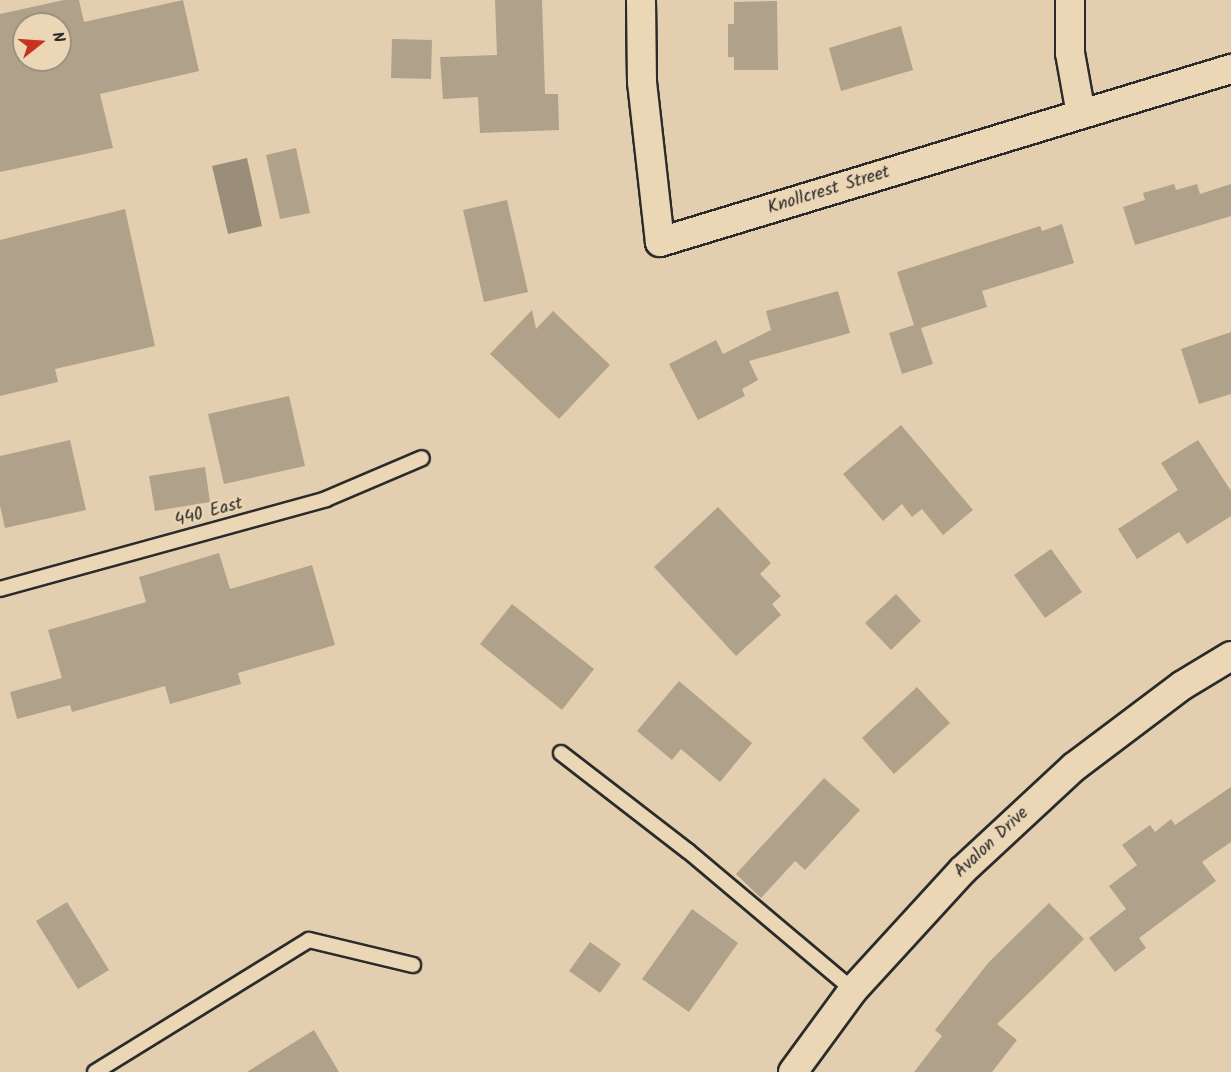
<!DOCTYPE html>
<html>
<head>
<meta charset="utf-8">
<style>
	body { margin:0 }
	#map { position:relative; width:1231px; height:1072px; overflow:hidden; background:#e3cfaf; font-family:Kalam,sans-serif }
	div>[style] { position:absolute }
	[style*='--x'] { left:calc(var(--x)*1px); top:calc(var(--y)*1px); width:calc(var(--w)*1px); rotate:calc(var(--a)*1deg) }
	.water>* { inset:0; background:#9a8e7b }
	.building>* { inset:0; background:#b0a18a }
	.roads { filter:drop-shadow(2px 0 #2b2b2b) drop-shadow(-2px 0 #2b2b2b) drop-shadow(0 2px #2b2b2b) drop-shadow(0 -2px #2b2b2b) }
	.service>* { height:14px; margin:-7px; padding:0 7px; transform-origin:7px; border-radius:7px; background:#ebd6b5 }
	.minor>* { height:28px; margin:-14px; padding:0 14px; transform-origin:14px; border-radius:14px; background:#ebd6b5 }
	span { translate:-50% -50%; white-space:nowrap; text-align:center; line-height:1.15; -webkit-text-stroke:4.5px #ebd6b5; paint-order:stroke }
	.street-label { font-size:18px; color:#2b2b2b }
	.north { position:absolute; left:12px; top:12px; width:60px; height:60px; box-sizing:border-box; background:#ebd6b5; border:2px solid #9e927e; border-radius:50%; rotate:73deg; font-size:16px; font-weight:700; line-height:24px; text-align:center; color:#2b2b2b }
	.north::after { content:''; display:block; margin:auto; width:21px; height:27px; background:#c8321e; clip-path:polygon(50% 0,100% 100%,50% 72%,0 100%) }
</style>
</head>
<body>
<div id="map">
	<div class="water">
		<div style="clip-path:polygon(247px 158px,262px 226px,228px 234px,212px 166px)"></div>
	</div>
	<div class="building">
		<div style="clip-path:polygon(evenodd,64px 0,79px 0,84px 22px,183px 0,199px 71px,100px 94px,113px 148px,0 172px,0 14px,64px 0,24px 24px,60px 24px,60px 60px,24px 60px,24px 24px)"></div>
		<div style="clip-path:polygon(495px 0,542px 0,545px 94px,558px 94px,559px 130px,480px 133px,478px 97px,443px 99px,440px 57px,497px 55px)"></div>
		<div style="clip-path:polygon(777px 1px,778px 70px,734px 70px,734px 57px,728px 57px,728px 24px,734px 24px,734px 2px)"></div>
		<div style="clip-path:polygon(901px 26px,913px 70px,841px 91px,829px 48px)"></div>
		<div style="clip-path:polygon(392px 39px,432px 40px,431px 79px,391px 78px)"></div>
		<div style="clip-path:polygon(296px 148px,310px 213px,280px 219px,266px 155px)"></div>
		<div style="clip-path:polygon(1174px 184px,1176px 190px,1197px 184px,1200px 194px,1231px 184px,1231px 216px,1135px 245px,1123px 207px,1145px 200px,1143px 193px)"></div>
		<div style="clip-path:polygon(507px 200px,528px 292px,484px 302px,463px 210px)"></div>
		<div style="clip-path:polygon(125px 209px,155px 346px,55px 369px,58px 382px,0 396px,0 240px)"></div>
		<div style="clip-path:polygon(1062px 224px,1074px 263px,982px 291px,987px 307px,921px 328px,933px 364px,902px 374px,889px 333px,914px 325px,897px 272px,1040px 226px,1042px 231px)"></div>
		<div style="clip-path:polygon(838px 291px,850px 333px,749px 361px,758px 380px,742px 389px,745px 396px,698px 420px,669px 364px,716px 340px,723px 354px,771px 330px,766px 311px)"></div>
		<div style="clip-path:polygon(532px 310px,536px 329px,553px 311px,610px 365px,559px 419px,490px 354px)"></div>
		<div style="clip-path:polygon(1231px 332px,1231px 394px,1199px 404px,1181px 349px)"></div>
		<div style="clip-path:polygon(289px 396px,305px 466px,224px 484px,208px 414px)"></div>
		<div style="clip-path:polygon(901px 425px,973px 510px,943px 535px,922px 509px,912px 517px,902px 504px,883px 521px,843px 474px)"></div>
		<div style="clip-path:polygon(70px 440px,86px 510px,5px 528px,0 506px,0 456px)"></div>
		<div style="clip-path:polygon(1198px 440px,1231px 491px,1231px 516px,1187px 544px,1179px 532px,1137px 559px,1118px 529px,1178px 490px,1161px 463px)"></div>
		<div style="clip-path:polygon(205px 467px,210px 502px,155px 511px,149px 476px)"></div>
		<div style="clip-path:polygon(718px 507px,771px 563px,760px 574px,781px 596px,772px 604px,781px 615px,736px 656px,654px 567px)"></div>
		<div style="clip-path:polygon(1051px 549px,1082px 592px,1045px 618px,1014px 575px)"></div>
		<div style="clip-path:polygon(219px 553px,230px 589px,312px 565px,335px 645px,238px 673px,241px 684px,170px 704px,165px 686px,72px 712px,70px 705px,17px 719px,10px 692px,62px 678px,48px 630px,146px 602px,139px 577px)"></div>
		<div style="clip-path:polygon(896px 594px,921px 621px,891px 650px,865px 623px)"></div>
		<div style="clip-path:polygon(512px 604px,594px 669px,562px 710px,480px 644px)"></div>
		<div style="clip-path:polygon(679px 681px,752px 743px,720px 782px,681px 749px,672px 760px,637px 731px)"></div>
		<div style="clip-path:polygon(917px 687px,950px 723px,894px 774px,862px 738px)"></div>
		<div style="clip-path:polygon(824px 778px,860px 810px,805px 870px,795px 861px,761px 898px,736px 874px)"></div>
		<div style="clip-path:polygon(1231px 787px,1231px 842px,1202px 862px,1216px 881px,1139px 938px,1146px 948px,1115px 972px,1089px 938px,1126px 909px,1109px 886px,1137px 865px,1122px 845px,1150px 825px,1155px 832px,1171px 819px,1175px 825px)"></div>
		<div style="clip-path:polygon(67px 902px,109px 970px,78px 989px,36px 921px)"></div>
		<div style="clip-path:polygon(1049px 903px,1084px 939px,997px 1024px,1017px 1040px,992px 1072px,914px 1072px,942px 1036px,935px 1030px,989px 962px)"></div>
		<div style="clip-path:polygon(692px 909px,738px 943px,689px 1012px,642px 979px)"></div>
		<div style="clip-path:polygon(590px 942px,621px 964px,600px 993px,569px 971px)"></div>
		<div style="clip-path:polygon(314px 1030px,339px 1072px,247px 1072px)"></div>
	</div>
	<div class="roads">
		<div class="service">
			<div style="--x:0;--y:589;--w:338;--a:-15.4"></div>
			<div style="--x:326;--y:499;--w:104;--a:-23.1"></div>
			<div style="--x:561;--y:753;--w:160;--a:37.7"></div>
			<div style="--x:688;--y:851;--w:216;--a:40.1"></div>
			<div style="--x:95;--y:1072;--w:251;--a:-31.7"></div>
			<div style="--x:309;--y:940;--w:107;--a:13.5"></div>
		</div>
		<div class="minor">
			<div style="--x:641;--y:0;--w:82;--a:89.3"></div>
			<div style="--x:642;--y:82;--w:161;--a:83.6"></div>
			<div style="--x:660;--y:242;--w:597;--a:-16.86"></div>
			<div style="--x:1070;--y:0;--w:53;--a:90"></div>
			<div style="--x:1070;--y:53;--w:62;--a:79.8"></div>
			<div style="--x:793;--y:1072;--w:102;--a:-53.8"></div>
			<div style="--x:853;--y:990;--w:163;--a:-47.5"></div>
			<div style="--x:963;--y:870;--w:151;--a:-42.9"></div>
			<div style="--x:1074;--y:767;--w:136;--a:-37"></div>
			<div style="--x:1183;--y:685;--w:56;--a:-31.1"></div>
		</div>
	</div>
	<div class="street-label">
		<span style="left:829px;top:191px;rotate:-17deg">Knollcrest Street</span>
		<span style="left:209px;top:513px;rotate:-15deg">440 East</span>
		<span style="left:992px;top:843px;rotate:-43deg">Avalon Drive</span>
	</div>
	<div class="north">N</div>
</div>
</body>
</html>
